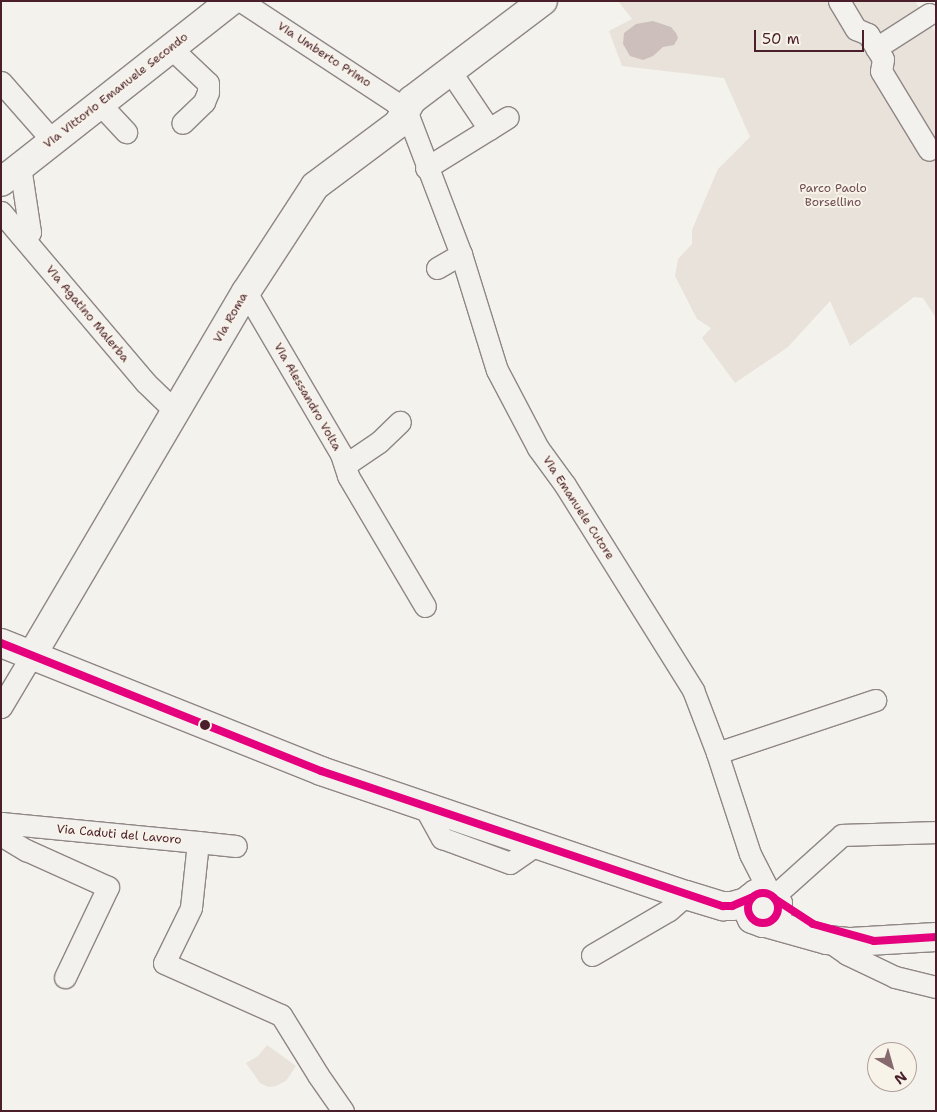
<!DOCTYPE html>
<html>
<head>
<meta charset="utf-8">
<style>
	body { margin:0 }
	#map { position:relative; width:937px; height:1112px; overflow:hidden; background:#f4f2ec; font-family:"Shantell Sans",sans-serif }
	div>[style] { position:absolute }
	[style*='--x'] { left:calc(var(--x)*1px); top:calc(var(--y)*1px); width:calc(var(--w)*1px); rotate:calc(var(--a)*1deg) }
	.green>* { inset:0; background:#e8e2da }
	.water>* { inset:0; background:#cdc0bc }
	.roads { filter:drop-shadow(1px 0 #8f8685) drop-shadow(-1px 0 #8f8685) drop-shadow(0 1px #8f8685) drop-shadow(0 -1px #8f8685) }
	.minor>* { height:21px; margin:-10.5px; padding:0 10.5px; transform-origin:10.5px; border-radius:10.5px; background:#f2f1ed }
	.major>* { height:28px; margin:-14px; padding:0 14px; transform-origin:14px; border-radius:14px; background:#f2f1ed }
	.bus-1>* { height:8px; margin:-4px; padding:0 4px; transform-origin:4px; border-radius:4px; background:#e5007d }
	.bus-1>.ring { margin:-4px; padding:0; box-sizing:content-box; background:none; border:8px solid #e5007d; border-radius:50% }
	.dots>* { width:14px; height:14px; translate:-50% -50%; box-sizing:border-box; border:2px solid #f7f3e8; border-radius:50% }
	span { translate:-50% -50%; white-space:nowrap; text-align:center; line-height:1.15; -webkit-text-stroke:4px #f7f3e8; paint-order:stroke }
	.street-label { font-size:12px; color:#4a1f2b }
	.park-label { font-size:12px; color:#6f4c53 }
	.frame { position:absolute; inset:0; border:2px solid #4a1f2b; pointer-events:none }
	.north { position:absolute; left:867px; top:1042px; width:50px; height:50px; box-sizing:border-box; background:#f7f3e8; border:1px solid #b29e9c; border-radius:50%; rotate:142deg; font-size:14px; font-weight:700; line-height:20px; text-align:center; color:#4a1f2b }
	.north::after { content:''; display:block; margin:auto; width:18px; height:22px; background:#86696f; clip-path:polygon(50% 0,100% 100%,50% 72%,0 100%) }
	.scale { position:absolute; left:754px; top:30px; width:110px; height:22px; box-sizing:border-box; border:2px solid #4a1f2b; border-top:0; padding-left:6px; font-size:15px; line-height:18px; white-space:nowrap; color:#4a1f2b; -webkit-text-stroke:4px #f7f3e8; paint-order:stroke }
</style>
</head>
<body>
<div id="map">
	<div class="green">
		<div style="clip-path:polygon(618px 1px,844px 1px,846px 5px,856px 1px,915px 1px,936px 33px,936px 318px,923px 298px,914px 297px,850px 346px,830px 301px,788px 347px,735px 383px,702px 338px,711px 328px,697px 319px,675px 276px,678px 259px,692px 244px,692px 230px,718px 169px,750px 137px,724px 78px,622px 66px,609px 31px,632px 19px)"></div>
		<div style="clip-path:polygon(267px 1045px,296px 1066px,286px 1081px,276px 1086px,268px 1087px,260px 1083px,246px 1063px,258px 1056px)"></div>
	</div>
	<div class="water">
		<div style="clip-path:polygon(653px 21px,671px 27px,676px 33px,678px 38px,674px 45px,663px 47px,653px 56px,643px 60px,630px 56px,623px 44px,624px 33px,636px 24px)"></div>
	</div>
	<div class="roads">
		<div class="minor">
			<div style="--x:241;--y:1;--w:184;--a:33.3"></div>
			<div style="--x:395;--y:102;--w:21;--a:49"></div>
			<div style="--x:409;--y:118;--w:146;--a:69.1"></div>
			<div style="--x:461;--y:254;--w:121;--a:72.8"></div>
			<div style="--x:497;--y:370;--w:88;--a:62.3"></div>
			<div style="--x:538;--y:448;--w:46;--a:53.9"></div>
			<div style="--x:565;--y:485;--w:242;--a:58"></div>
			<div style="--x:693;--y:690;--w:67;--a:69.1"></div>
			<div style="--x:717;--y:753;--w:106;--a:71.9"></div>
			<div style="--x:750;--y:854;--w:46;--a:62.9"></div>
			<div style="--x:839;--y:1;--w:33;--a:59"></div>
			<div style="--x:856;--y:29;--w:13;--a:23"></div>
			<div style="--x:868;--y:34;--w:29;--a:59"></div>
			<div style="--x:883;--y:59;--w:12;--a:99"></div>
			<div style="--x:881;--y:71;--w:92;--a:58.7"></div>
			<div style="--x:171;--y:48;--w:51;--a:43.4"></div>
			<div style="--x:208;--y:83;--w:9;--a:90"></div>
			<div style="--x:208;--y:92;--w:11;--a:112"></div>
			<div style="--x:204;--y:102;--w:30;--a:136"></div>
			<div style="--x:876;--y:48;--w:63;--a:-32.7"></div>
			<div style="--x:1;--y:82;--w:77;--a:48.7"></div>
			<div style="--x:99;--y:103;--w:40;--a:47"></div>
			<div style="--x:489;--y:129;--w:22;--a:-32"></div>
			<div style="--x:20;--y:166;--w:67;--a:81.4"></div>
			<div style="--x:30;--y:232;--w:9;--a:144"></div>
			<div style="--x:426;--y:168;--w:74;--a:-31.8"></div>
			<div style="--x:489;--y:129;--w:70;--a:-123.9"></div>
			<div style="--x:1;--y:212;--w:224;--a:49.7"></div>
			<div style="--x:146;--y:383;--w:42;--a:44"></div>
			<div style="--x:437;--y:268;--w:28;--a:-30"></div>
			<div style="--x:246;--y:292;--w:188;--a:59.6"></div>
			<div style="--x:341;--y:454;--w:23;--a:72"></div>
			<div style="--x:348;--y:476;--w:151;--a:59.4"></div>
			<div style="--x:345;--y:465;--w:41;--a:-34.1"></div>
			<div style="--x:379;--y:442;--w:29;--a:-44"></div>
			<div style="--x:1;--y:707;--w:61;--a:-59.2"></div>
			<div style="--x:717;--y:753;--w:167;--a:-18.5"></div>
			<div style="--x:424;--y:806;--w:37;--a:61"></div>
			<div style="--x:442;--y:838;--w:72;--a:20.2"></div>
			<div style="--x:510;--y:863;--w:33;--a:-35"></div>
			<div style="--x:1;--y:823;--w:198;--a:5.5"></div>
			<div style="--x:198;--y:842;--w:66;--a:96.1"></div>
			<div style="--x:191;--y:908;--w:61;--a:116.1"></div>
			<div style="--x:164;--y:963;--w:128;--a:24"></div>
			<div style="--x:281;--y:1015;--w:70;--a:58.3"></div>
			<div style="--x:318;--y:1075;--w:44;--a:55.2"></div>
			<div style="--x:2;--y:823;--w:14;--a:82"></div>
			<div style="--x:4;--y:837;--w:26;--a:31"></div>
			<div style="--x:26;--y:850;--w:90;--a:24.3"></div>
			<div style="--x:108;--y:887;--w:100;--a:115.5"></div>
			<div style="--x:198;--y:842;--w:38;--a:6"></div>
			<div style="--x:773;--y:897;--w:93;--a:-41.9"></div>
			<div style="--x:842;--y:835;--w:94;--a:-1.8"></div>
			<div style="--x:827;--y:940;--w:24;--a:35"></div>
			<div style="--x:847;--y:954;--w:53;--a:25.6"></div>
			<div style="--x:895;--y:977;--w:42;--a:13.7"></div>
			<div style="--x:592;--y:955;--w:89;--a:-30.3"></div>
			<div style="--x:669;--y:910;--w:23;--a:-41"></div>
		</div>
		<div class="major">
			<div style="--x:1;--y:182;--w:293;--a:-38.2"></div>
			<div style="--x:1;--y:643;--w:345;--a:21.8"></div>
			<div style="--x:321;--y:771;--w:385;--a:18.8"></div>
			<div style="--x:686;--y:895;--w:39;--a:17"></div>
			<div style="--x:723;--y:906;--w:9;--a:0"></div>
			<div style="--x:732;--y:906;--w:15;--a:-16"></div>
			<div style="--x:746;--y:902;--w:13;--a:-39"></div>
			<div style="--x:756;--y:894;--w:12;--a:0"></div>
			<div style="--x:768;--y:894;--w:14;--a:45"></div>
			<div style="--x:778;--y:904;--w:6;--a:90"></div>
			<div style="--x:778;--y:910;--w:9;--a:117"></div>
			<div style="--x:774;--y:918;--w:12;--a:156"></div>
			<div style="--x:763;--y:923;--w:12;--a:-160"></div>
			<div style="--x:752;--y:919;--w:11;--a:-117"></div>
			<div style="--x:747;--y:909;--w:12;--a:-70"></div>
			<div style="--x:32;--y:655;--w:421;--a:-59.5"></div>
			<div style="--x:246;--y:292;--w:126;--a:-56.9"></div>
			<div style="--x:315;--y:186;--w:104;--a:-36.8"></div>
			<div style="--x:398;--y:124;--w:28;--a:-60"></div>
			<div style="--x:412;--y:100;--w:164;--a:-37.1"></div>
			<div style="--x:766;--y:923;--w:63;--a:15.6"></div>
			<div style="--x:827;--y:940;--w:24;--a:5"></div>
			<div style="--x:851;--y:942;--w:85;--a:-3.4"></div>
		</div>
	</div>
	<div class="bus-1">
		<div style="--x:1;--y:643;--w:345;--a:21.8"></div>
		<div style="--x:321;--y:771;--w:424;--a:18.6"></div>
		<div style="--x:723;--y:906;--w:9;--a:0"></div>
		<div style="--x:732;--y:906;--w:21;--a:-23"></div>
		<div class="ring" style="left:748px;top:893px;width:22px;height:22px"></div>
		<div style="--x:775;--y:899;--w:45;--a:33.3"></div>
		<div style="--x:813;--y:924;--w:63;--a:15.6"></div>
		<div style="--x:874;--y:941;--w:62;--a:-3.7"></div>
	</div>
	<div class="dots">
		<div style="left:205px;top:725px;background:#4a1f2b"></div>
	</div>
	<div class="street-label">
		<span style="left:324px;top:55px;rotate:33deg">Via Umberto Primo</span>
		<span style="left:116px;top:91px;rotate:-38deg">Via Vittorio Emanuele Secondo</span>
		<span style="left:87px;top:314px;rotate:50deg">Via Agatino Malerba</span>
		<span style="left:231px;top:318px;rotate:-60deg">Via Roma</span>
		<span style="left:307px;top:397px;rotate:60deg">Via Alessandro Volta</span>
		<span style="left:578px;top:508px;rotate:57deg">Via Emanuele Cutore</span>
		<span style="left:119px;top:835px;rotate:5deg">Via Caduti del Lavoro</span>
	</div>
	<div class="park-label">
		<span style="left:833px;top:196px">Parco Paolo<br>Borsellino</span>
	</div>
	<div class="frame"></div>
	<div class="north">N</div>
	<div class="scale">50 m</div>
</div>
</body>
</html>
